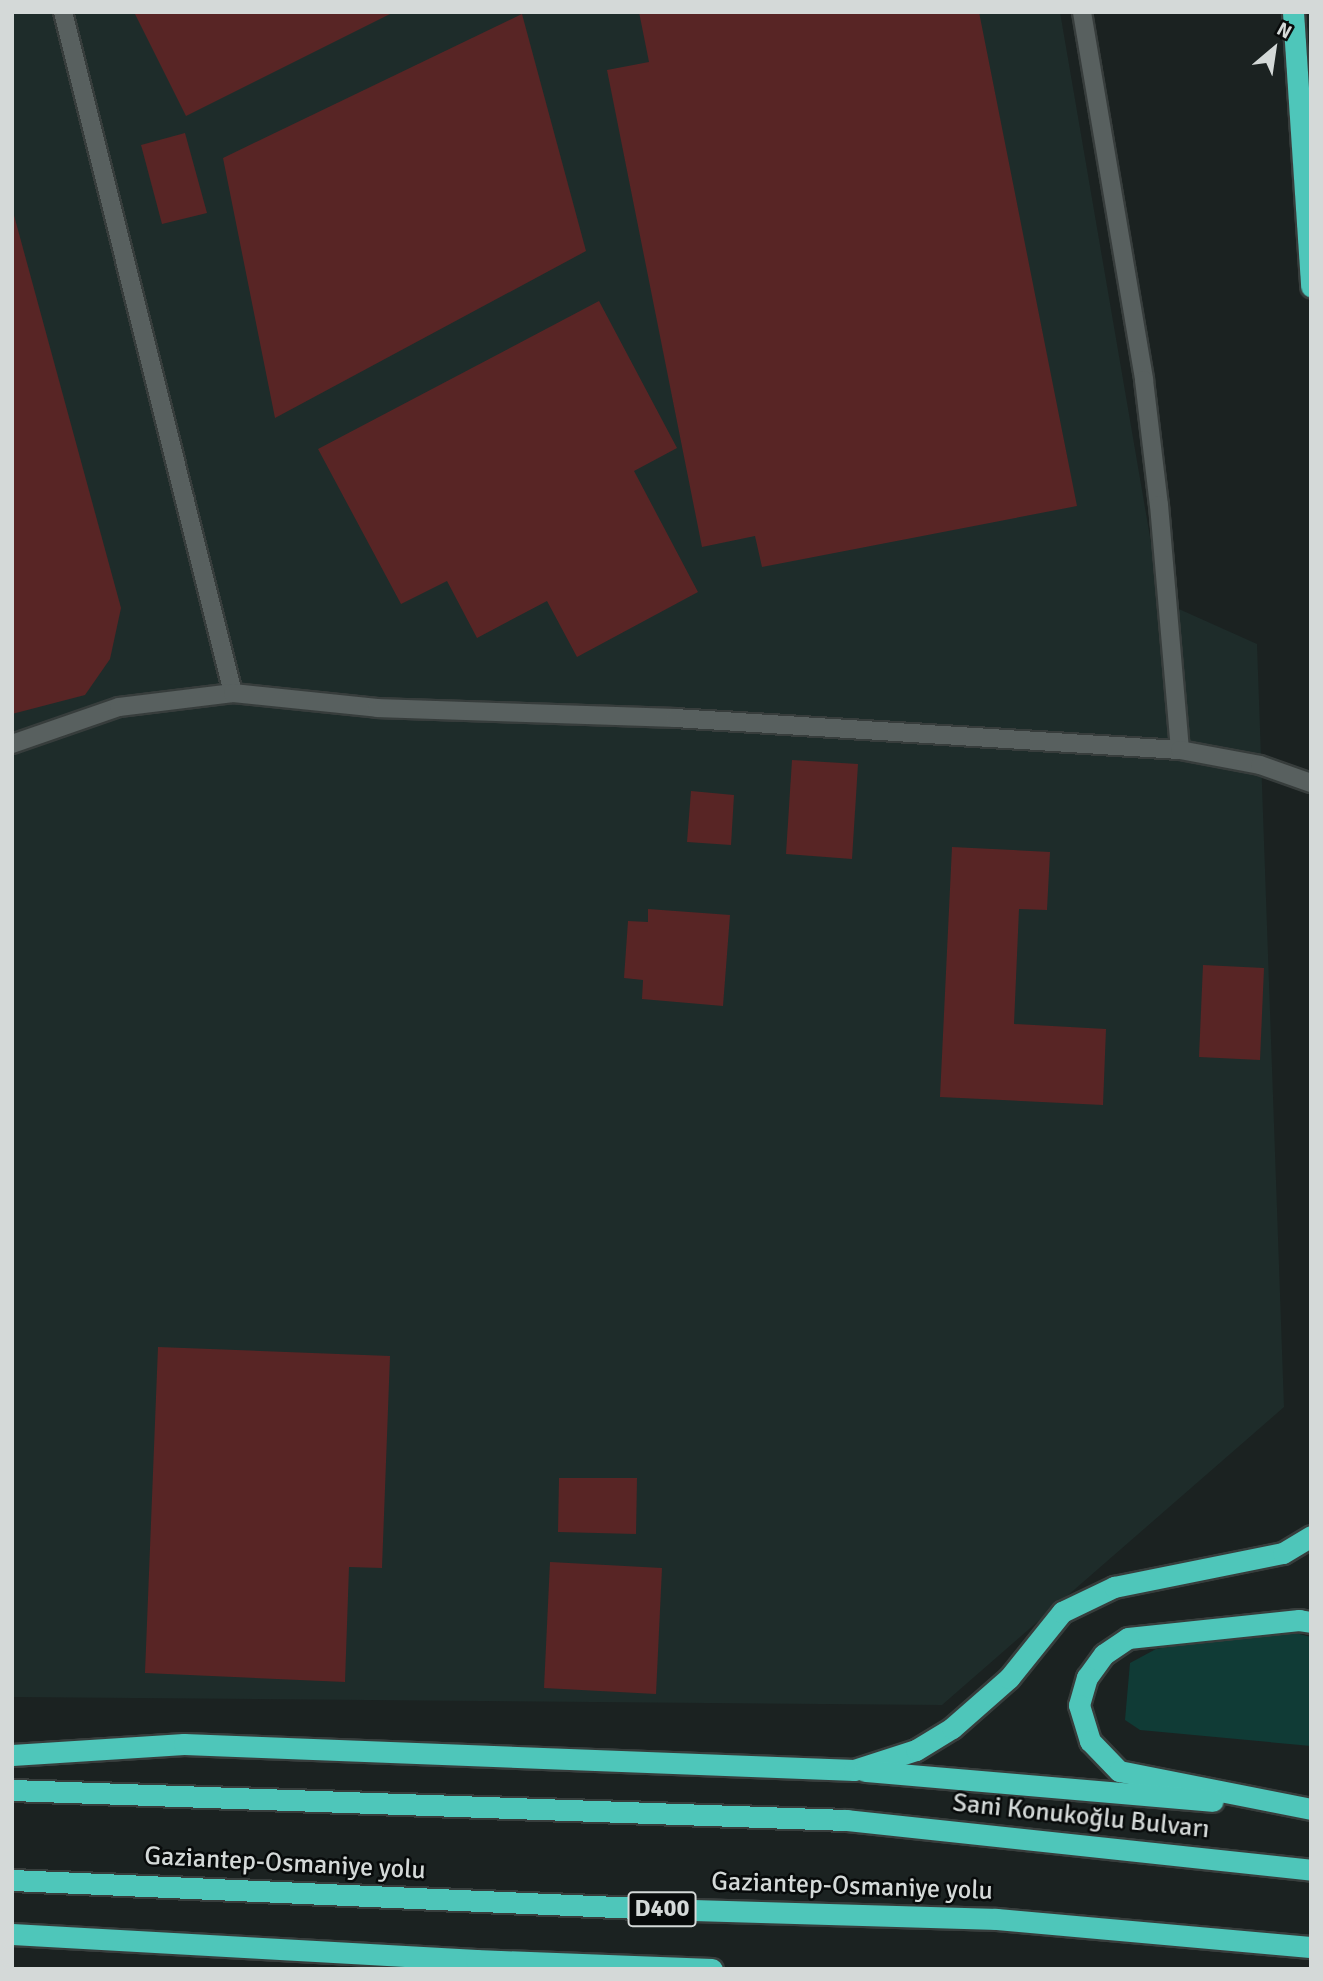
<!DOCTYPE html>
<html>
<head>
<meta charset="utf-8">
<style>
	body { margin:0 }
	#map { position:relative; width:1323px; height:1981px; overflow:hidden; background:#1b2221; font-family:Signika,sans-serif }
	div>[style] { position:absolute }
	[style*='--x'] { left:calc(var(--x)*1px); top:calc(var(--y)*1px); width:calc(var(--w)*1px); rotate:calc(var(--a)*1deg) }
	.built>* { inset:0; background:#1e2c2a }
	.green>* { inset:0; background:#103b36 }
	.building>* { inset:0; background:#582525 }
	.roads { filter:drop-shadow(2px 0 #373d3c) drop-shadow(-2px 0 #373d3c) drop-shadow(0 2px #373d3c) drop-shadow(0 -2px #373d3c) }
	.minor>* { height:18px; margin:-9px; padding:0 9px; transform-origin:9px; border-radius:9px; background:#58605f }
	.highway>* { height:21px; margin:-10.5px; padding:0 10.5px; transform-origin:10.5px; border-radius:10.5px; background:#4ec6ba }
	span { translate:-50% -50%; white-space:nowrap; text-align:center; line-height:1.15; -webkit-text-stroke:5px #080b0b; paint-order:stroke }
	.shield-label span { padding:2px 5px; background:#080b0b; border:2px solid; border-radius:5px; -webkit-text-stroke-width:0 }
	.shield-label { font-size:24px; color:#d4d9d8; font-weight:700 }
	.street-label { font-size:26px; color:#d4d9d8 }
	.frame { position:absolute; inset:0; border:14px solid #d4d9d8; pointer-events:none }
	.north { position:absolute; left:1239px; top:14px; width:70px; height:70px; -webkit-text-stroke:5px #080b0b; paint-order:stroke; rotate:29deg; font-size:19px; font-weight:700; line-height:28px; text-align:center; color:#d4d9d8 }
	.north::after { content:''; display:block; margin:auto; width:24px; height:32px; background:#d4d9d8; clip-path:polygon(50% 0,100% 100%,50% 72%,0 100%) }
</style>
</head>
<body>
<div id="map">
	<div class="built">
		<div style="clip-path:polygon(12px 12px,1060px 12px,1161px 601px,1257px 644px,1284px 1407px,942px 1705px,12px 1697px)"></div>
	</div>
	<div class="green">
		<div style="clip-path:polygon(1280px 1629px,1311px 1637px,1311px 1746px,1140px 1730px,1125px 1720px,1130px 1663px,1156px 1649px)"></div>
	</div>
	<div class="building">
		<div style="clip-path:polygon(134px 12px,394px 12px,186px 116px)"></div>
		<div style="clip-path:polygon(639px 12px,979px 12px,1077px 506px,762px 567px,755px 536px,702px 547px,607px 70px,649px 62px)"></div>
		<div style="clip-path:polygon(522px 14px,586px 251px,275px 418px,223px 158px)"></div>
		<div style="clip-path:polygon(185px 133px,207px 213px,162px 224px,141px 145px)"></div>
		<div style="clip-path:polygon(12px 208px,121px 608px,110px 659px,85px 695px,12px 714px)"></div>
		<div style="clip-path:polygon(599px 301px,677px 448px,634px 471px,698px 592px,577px 657px,547px 601px,477px 638px,447px 581px,401px 604px,318px 449px)"></div>
		<div style="clip-path:polygon(792px 760px,858px 764px,852px 859px,786px 854px)"></div>
		<div style="clip-path:polygon(691px 791px,734px 795px,731px 845px,687px 842px)"></div>
		<div style="clip-path:polygon(952px 847px,1050px 852px,1047px 910px,1019px 909px,1014px 1024px,1106px 1029px,1103px 1105px,940px 1097px)"></div>
		<div style="clip-path:polygon(648px 909px,730px 915px,723px 1006px,642px 999px,643px 980px,624px 978px,628px 921px,648px 922px)"></div>
		<div style="clip-path:polygon(1203px 965px,1264px 968px,1260px 1060px,1199px 1057px)"></div>
		<div style="clip-path:polygon(158px 1347px,390px 1356px,382px 1568px,349px 1567px,345px 1682px,145px 1673px)"></div>
		<div style="clip-path:polygon(559px 1478px,637px 1478px,636px 1534px,558px 1532px)"></div>
		<div style="clip-path:polygon(550px 1562px,662px 1568px,656px 1694px,544px 1688px)"></div>
	</div>
	<div class="roads">
		<div class="minor">
			<div style="--x:63;--y:12;--w:702;--a:75.98"></div>
			<div style="--x:1082;--y:12;--w:373;--a:80.4"></div>
			<div style="--x:1144;--y:380;--w:126;--a:83.2"></div>
			<div style="--x:1159;--y:505;--w:246;--a:85.1"></div>
			<div style="--x:12;--y:744;--w:113;--a:-19.1"></div>
			<div style="--x:119;--y:707;--w:115;--a:-7"></div>
			<div style="--x:233;--y:693;--w:145;--a:5.9"></div>
			<div style="--x:377;--y:708;--w:298;--a:1.9"></div>
			<div style="--x:675;--y:718;--w:506;--a:3.63"></div>
			<div style="--x:1180;--y:750;--w:81;--a:10.6"></div>
			<div style="--x:1260;--y:765;--w:54;--a:19.4"></div>
		</div>
		<div class="highway">
			<div style="--x:1293;--y:12;--w:275;--a:86.2"></div>
			<div style="--x:1311;--y:1622;--w:12;--a:-171"></div>
			<div style="--x:1299;--y:1620;--w:172;--a:174"></div>
			<div style="--x:1128;--y:1638;--w:29;--a:146"></div>
			<div style="--x:1104;--y:1654;--w:29;--a:126"></div>
			<div style="--x:1087;--y:1677;--w:29;--a:106"></div>
			<div style="--x:1079;--y:1705;--w:38;--a:73"></div>
			<div style="--x:1090;--y:1741;--w:42;--a:46"></div>
			<div style="--x:1119;--y:1771;--w:196;--a:11.2"></div>
			<div style="--x:12;--y:1755;--w:172;--a:-3.7"></div>
			<div style="--x:184;--y:1744;--w:671;--a:2.22"></div>
			<div style="--x:854;--y:1770;--w:65;--a:-17.9"></div>
			<div style="--x:916;--y:1750;--w:42;--a:-31.4"></div>
			<div style="--x:952;--y:1728;--w:76;--a:-41.3"></div>
			<div style="--x:1009;--y:1678;--w:85;--a:-51.2"></div>
			<div style="--x:1062;--y:1612;--w:58;--a:-25.7"></div>
			<div style="--x:1114;--y:1587;--w:172;--a:-11.4"></div>
			<div style="--x:1283;--y:1553;--w:33;--a:-31"></div>
			<div style="--x:865;--y:1771;--w:349;--a:4.9"></div>
			<div style="--x:12;--y:1790;--w:835;--a:2.06"></div>
			<div style="--x:846;--y:1820;--w:468;--a:6.1"></div>
			<div style="--x:12;--y:1880;--w:650;--a:2.56"></div>
			<div style="--x:661;--y:1909;--w:335;--a:1.7"></div>
			<div style="--x:996;--y:1919;--w:316;--a:5.1"></div>
			<div style="--x:12;--y:1934;--w:465;--a:3.2"></div>
			<div style="--x:476;--y:1960;--w:236;--a:2.2"></div>
		</div>
	</div>
	<div class="shield-label">
		<span style="left:662px;top:1909px">D400</span>
	</div>
	<div class="street-label">
		<span style="left:1081px;top:1817px;rotate:6deg">Sani Konukoğlu Bulvarı</span>
		<span style="left:285px;top:1864px;rotate:3deg">Gaziantep-Osmaniye yolu</span>
		<span style="left:852px;top:1887px;rotate:2deg">Gaziantep-Osmaniye yolu</span>
	</div>
	<div class="frame"></div>
	<div class="north">N</div>
</div>
</body>
</html>
